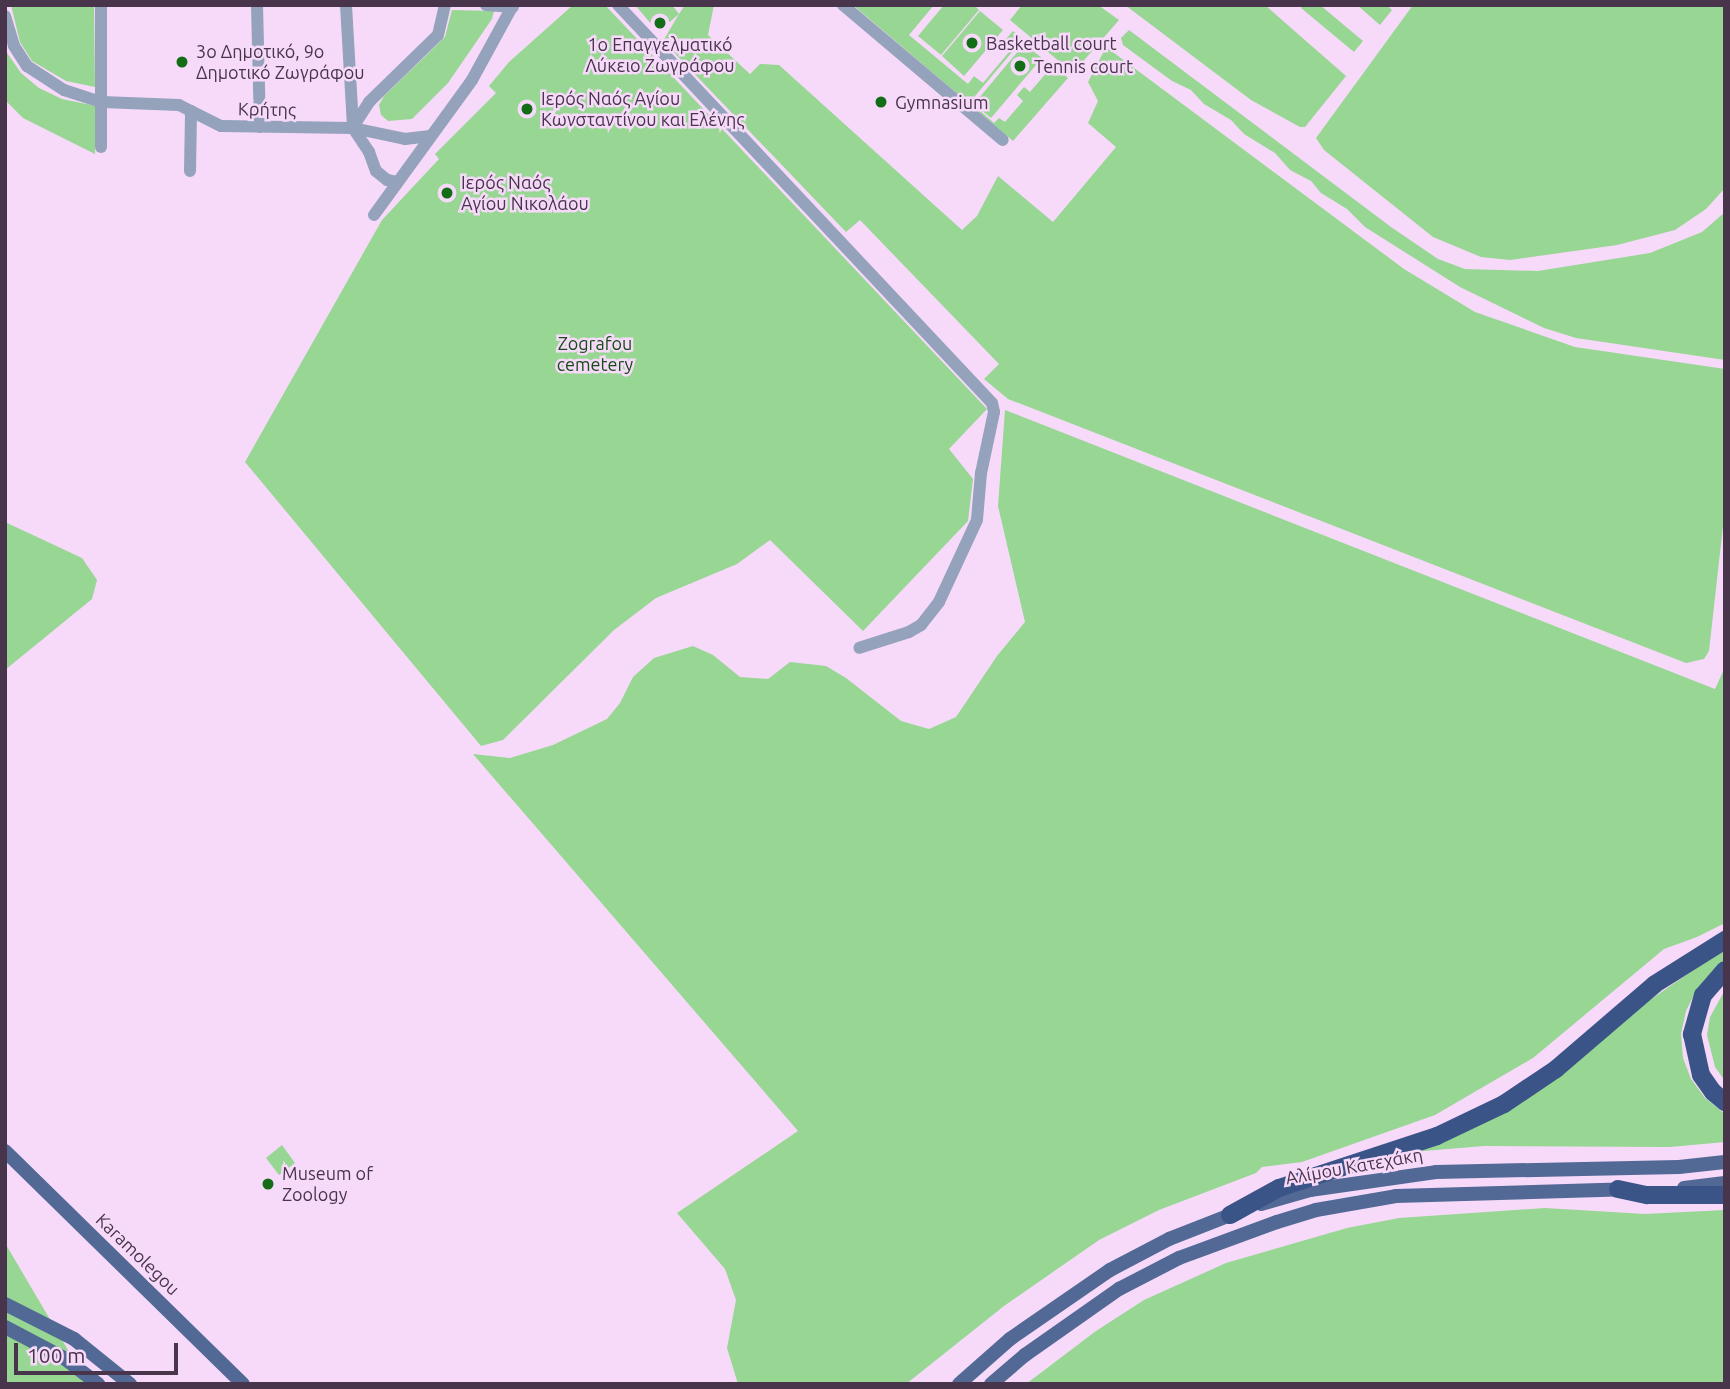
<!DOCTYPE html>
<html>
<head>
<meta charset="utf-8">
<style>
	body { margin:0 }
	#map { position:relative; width:1730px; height:1389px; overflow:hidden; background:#f7dafa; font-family:Ubuntu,sans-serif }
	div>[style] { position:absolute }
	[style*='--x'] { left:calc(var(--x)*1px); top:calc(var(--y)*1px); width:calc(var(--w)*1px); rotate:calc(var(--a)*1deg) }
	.green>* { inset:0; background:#97d693 }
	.minor>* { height:12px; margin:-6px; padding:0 6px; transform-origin:6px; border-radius:6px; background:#94a2bb }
	.major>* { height:14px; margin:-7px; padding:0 7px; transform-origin:7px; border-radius:7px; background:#526995 }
	.highway>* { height:18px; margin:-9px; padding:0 9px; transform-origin:9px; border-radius:9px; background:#3b5487 }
	.dots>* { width:19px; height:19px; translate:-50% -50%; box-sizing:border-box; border:4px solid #f7dafa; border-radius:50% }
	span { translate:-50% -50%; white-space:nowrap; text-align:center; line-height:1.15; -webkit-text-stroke:5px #f7dafa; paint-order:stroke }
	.poi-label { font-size:18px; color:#48354b }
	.left { translate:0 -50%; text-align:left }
	.street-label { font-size:18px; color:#48354b }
	.park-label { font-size:18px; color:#154c15 }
	.frame { position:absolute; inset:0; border:7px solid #48354b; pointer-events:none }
	.scale { position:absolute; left:14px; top:1343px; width:164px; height:32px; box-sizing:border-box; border:4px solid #48354b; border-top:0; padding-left:9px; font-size:21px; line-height:24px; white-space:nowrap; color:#48354b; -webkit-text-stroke:5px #f7dafa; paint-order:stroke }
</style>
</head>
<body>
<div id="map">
	<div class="green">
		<div style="clip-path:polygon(11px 5px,94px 5px,95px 87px,66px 81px,32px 61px,20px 42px)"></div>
		<div style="clip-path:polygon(573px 5px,605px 5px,987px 409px,949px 449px,973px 479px,968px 521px,863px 631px,770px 540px,737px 564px,656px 598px,614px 630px,503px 740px,481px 746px,245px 462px,382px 220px,439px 159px,435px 154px,496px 93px,489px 86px,509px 62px)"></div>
		<div style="clip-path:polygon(635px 5px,672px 5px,679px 14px,685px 5px,714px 5px,708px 35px,750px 74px,760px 64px,779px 65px,962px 230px,977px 216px,998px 176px,1053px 222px,1116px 147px,1088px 123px,1098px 101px,1088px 82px,1106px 47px,1404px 269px,1475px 312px,1575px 347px,1725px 369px,1725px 508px,1709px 651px,1704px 659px,1686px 663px,1008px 399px,984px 379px,999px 364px,860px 220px,846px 232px,663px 41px,679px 14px,658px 32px)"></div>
		<div style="clip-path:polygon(853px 5px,934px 5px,909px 35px,968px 84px,974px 76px,983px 83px,1014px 46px,1006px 39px,1013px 31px,1023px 39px,970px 102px,994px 123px,999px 118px,1005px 122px,1023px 101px,1017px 95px,1024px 87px,1030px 92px,1048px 71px,1043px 65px,1047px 60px,1068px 78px,1013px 141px)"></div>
		<div style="clip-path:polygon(944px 5px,974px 5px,979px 10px,941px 55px,918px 36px)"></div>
		<div style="clip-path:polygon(1022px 5px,1098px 5px,1119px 20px,1073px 73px,1010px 20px)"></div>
		<div style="clip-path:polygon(1125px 5px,1265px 5px,1346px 76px,1305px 127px,1300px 127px,1251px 100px)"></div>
		<div style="clip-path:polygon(1304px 5px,1320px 5px,1363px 41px,1354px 52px,1301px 8px)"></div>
		<div style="clip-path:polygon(1357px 5px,1387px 5px,1392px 10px,1380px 25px)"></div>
		<div style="clip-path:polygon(1413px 5px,1725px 5px,1725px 188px,1706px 209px,1675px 230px,1617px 245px,1510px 260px,1481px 257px,1433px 237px,1324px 150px,1316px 138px)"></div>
		<div style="clip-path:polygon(452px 10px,494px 11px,492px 19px,448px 83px,412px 119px,388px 121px,381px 115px,379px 105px,384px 96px,445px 37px)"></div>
		<div style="clip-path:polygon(980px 11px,1003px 30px,964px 76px,942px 56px)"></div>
		<div style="clip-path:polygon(1129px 30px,1391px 227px,1438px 259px,1465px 269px,1538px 271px,1650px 253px,1702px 232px,1725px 212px,1725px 360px,1576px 338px,1544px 328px,1460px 287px,1365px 227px,1347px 209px,1321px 193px,1311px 181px,1290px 170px,1275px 153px,1244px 134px,1231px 120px,1204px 104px,1191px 90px,1172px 81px,1123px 45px,1121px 38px)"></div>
		<div style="clip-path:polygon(1024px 44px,1042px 58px,991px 118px,974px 104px)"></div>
		<div style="clip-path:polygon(5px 50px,21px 73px,39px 88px,62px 99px,96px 106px,95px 154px,23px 118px,5px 100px)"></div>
		<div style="clip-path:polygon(1005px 410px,1715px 689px,1725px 667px,1725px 923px,1697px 937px,1664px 949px,1533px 1058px,1435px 1115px,1302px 1162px,1262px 1167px,1256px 1173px,1159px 1210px,1099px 1240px,1004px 1306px,906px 1384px,738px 1384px,727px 1348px,736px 1300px,725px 1269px,677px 1213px,798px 1131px,473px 754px,510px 758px,553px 745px,607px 719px,620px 703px,633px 677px,654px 658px,693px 646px,713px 655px,740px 677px,768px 679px,790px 662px,826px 666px,846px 678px,901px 721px,929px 729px,956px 717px,997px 656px,1025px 622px,998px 506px)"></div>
		<div style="clip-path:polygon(5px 522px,82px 558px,97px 580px,92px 599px,5px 670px)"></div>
		<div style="clip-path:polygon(1725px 948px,1725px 960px,1696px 991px,1686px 1011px,1681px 1034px,1683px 1058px,1691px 1079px,1705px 1098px,1725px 1114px,1725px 1142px,1670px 1147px,1484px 1146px,1412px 1152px,1451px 1138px)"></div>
		<div style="clip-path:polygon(1725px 990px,1725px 1081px,1715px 1067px,1707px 1035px,1710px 1017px)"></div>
		<div style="clip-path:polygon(282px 1145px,295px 1163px,279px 1175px,266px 1158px)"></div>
		<div style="clip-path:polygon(1545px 1208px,1645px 1214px,1725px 1210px,1725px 1384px,1026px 1384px,1096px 1331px,1144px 1300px,1226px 1263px,1347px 1228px,1399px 1218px)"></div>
		<div style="clip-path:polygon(5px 1243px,88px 1384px,5px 1384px)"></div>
	</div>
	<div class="minor">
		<div style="--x:257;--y:5;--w:122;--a:88.6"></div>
		<div style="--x:346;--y:5;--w:123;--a:86.7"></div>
		<div style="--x:353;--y:128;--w:29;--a:56"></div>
		<div style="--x:369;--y:152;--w:20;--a:70"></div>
		<div style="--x:376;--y:171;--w:14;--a:39"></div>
		<div style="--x:387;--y:180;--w:10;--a:11"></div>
		<div style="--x:486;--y:5;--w:27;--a:4"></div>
		<div style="--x:618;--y:5;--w:546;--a:46.78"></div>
		<div style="--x:992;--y:403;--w:9;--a:77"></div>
		<div style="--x:994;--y:412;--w:62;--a:102"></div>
		<div style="--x:981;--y:473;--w:47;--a:94.9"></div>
		<div style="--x:977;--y:520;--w:90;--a:114.9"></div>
		<div style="--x:939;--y:602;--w:29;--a:128"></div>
		<div style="--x:921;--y:625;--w:14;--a:150"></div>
		<div style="--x:909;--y:632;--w:52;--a:162.3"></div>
		<div style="--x:843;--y:5;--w:209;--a:40.2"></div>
		<div style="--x:5;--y:16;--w:31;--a:73"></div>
		<div style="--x:14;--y:46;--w:24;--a:57"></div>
		<div style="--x:27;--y:66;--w:44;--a:33"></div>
		<div style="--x:64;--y:90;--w:40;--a:18"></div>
		<div style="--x:102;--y:102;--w:77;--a:2.2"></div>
		<div style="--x:179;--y:105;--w:47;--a:26.6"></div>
		<div style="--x:221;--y:126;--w:132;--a:0.9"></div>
		<div style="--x:353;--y:128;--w:53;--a:11.9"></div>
		<div style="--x:405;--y:139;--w:25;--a:-7"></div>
		<div style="--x:353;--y:127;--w:30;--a:-57"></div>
		<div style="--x:369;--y:102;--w:96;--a:-44.2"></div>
		<div style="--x:438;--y:35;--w:31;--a:-77"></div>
		<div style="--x:101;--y:147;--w:142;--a:-90"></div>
		<div style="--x:190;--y:171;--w:60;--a:-89"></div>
		<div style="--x:374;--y:215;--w:167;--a:-54"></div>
		<div style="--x:472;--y:80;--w:85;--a:-61.3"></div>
	</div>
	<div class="major">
		<div style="--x:5;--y:1151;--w:333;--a:44.4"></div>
		<div style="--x:1684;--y:1188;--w:41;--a:-7"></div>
		<div style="--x:1261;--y:1204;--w:51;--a:-15.9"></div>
		<div style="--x:1310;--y:1190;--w:127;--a:-8.1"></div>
		<div style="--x:1436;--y:1172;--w:243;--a:-1.2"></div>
		<div style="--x:1679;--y:1167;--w:46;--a:-6.2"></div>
		<div style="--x:5;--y:1304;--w:77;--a:26.9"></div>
		<div style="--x:74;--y:1339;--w:72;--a:38.8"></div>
		<div style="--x:5;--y:1327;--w:67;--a:27.7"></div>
		<div style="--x:64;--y:1358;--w:43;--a:37.4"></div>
		<div style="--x:959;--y:1384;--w:68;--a:-41.4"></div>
		<div style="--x:1010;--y:1339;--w:121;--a:-34.6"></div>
		<div style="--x:1110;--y:1270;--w:67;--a:-27.7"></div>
		<div style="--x:1169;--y:1239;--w:74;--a:-21.4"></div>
		<div style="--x:991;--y:1384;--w:45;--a:-40.5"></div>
		<div style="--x:1025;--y:1355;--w:115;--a:-35.1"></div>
		<div style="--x:1119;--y:1289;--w:68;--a:-27.3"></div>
		<div style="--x:1179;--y:1258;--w:104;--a:-20.2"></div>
		<div style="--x:1277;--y:1222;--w:41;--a:-17.1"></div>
		<div style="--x:1316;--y:1210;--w:81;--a:-9.9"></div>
		<div style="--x:1396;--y:1196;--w:230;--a:-1.7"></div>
	</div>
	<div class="highway">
		<div style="--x:1725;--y:970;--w:33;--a:131"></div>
		<div style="--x:1703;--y:995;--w:41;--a:105.8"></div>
		<div style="--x:1692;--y:1034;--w:42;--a:77.6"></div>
		<div style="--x:1701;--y:1075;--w:21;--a:55"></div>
		<div style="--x:1713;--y:1092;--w:16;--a:40"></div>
		<div style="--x:1618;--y:1189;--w:30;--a:12"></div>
		<div style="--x:1647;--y:1195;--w:78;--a:0"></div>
		<div style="--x:1230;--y:1215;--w:56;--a:-28.9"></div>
		<div style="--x:1279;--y:1188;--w:166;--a:-18.2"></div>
		<div style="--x:1437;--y:1136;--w:74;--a:-25.5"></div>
		<div style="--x:1504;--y:1104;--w:63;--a:-33.9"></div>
		<div style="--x:1556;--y:1069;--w:130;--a:-40.6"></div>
		<div style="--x:1655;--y:984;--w:83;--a:-32.2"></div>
	</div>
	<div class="dots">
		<div style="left:660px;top:23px;background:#136d16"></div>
		<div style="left:972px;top:43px;background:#136d16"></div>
		<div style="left:182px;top:62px;background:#136d16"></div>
		<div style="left:1020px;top:66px;background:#136d16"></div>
		<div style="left:881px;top:102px;background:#136d16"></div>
		<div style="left:527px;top:109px;background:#136d16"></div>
		<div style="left:447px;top:193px;background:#136d16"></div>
		<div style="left:268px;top:1184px;background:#136d16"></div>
	</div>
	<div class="poi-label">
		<span class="left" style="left:986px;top:43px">Basketball court</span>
		<span style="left:660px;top:55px">1ο Επαγγελματικό<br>Λύκειο Ζωγράφου</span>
		<span class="left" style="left:196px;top:62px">3ο Δημοτικό, 9ο<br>Δημοτικό Ζωγράφου</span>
		<span class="left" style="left:1034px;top:66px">Tennis court</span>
		<span class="left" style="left:541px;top:109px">Ιερός Ναός Αγίου<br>Κωνσταντίνου και Ελένης</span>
		<span class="left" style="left:895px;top:102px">Gymnasium</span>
		<span class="left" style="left:461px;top:193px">Ιερός Ναός<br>Αγίου Νικολάου</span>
		<span class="left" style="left:282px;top:1184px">Museum of<br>Zoology</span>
	</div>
	<div class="street-label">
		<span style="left:267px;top:109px;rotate:1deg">Κρήτης</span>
		<span style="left:1354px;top:1166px;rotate:-10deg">Αλίμου Κατεχάκη</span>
		<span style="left:138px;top:1254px;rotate:44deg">Karamolegou</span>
	</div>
	<div class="park-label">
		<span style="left:595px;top:354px">Zografou<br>cemetery</span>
	</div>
	<div class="frame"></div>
	<div class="scale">100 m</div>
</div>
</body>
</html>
